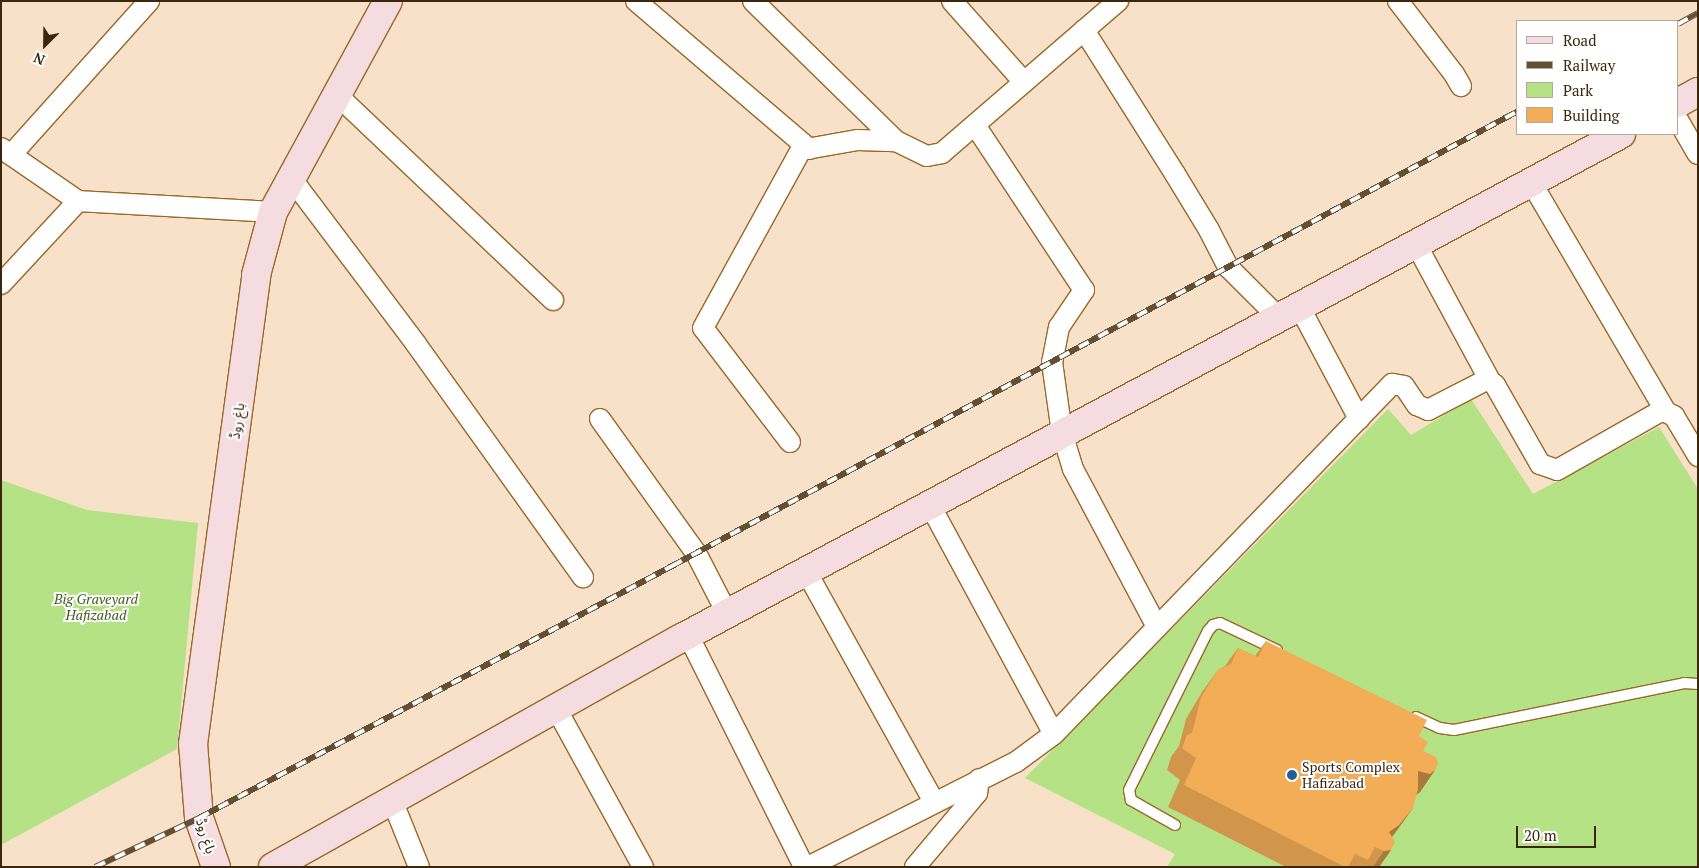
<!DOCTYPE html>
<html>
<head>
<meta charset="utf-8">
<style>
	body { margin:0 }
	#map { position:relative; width:1699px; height:868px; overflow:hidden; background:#f8e1c9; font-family:"PT Serif","Noto Sans Arabic",serif }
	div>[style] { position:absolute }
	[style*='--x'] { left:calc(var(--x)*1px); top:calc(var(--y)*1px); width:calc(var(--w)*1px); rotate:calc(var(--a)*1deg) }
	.green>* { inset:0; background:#b5e284 }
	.roads { filter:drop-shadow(1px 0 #9a6826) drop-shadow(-1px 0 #9a6826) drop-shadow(0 1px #9a6826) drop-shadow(0 -1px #9a6826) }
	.lane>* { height:10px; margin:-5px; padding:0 5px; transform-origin:5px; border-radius:5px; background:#fff }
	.street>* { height:20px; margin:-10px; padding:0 10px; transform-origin:10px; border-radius:10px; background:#fff }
	.secondary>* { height:28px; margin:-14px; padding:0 14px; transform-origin:14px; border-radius:14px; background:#f4dce0 }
	.rail>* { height:5.5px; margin-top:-2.75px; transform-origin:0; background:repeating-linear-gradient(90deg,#fff 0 11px,#644e34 0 22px); box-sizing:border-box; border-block:1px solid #644e34 }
	.wall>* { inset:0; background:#d1954b }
	.shaded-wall>* { inset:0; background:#aa793d }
	.building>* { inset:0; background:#f3ad57 }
	.dots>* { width:14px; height:14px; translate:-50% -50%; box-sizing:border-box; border:2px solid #fff; border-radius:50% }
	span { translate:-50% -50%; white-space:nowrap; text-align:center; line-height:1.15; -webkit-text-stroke:4px #fff; paint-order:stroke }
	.street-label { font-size:14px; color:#3c270c }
	.park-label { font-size:14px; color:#405c1c; font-style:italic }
	.poi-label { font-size:14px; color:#3c270c }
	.left { translate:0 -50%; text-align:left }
	.frame { position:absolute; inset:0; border:2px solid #3c270c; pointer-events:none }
	.legend { position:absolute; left:1516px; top:20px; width:162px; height:115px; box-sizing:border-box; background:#fff; border:1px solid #b1a99e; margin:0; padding:6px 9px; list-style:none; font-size:15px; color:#3c270c }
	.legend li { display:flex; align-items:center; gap:10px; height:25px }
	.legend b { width:25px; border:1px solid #b1a99e }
	.north { position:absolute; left:20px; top:20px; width:50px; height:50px; -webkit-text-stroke:4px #fff; paint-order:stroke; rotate:203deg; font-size:14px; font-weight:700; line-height:20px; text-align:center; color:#3c270c }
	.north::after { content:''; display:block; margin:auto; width:18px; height:22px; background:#3c270c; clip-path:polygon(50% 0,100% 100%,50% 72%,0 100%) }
	.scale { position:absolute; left:1516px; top:826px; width:80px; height:22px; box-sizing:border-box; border:2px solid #3c270c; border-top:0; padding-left:6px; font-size:15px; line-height:18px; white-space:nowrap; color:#3c270c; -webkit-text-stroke:4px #fff; paint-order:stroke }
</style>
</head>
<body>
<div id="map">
	<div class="green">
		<div style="clip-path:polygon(1471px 399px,1533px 494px,1659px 427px,1698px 489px,1698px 867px,1167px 867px,1175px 854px,1025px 778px,1388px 409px,1411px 435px)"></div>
		<div style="clip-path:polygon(1px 480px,87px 510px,198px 523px,177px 749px,1px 845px)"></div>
	</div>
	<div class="roads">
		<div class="lane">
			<div style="--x:1416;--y:717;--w:26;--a:25"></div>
			<div style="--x:1440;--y:728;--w:14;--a:8"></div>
			<div style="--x:1454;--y:730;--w:235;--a:-11.5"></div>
			<div style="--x:1684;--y:683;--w:14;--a:4"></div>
			<div style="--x:1175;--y:825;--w:51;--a:-150.4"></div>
			<div style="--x:1131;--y:800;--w:10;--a:-101"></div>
			<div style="--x:1129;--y:790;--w:178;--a:-63.6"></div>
			<div style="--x:1208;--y:631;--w:8;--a:-50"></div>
			<div style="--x:1213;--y:625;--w:7;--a:-16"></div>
			<div style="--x:1220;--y:623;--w:63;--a:25.3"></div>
		</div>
		<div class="street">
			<div style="--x:636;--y:1;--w:228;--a:40.5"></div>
			<div style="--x:753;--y:1;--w:200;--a:44.4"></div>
			<div style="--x:952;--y:1;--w:108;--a:48.4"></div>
			<div style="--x:1398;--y:1;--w:92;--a:52.5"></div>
			<div style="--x:1454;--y:74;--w:14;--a:60"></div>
			<div style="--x:1084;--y:30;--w:170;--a:57.7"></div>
			<div style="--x:1175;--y:174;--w:66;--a:58.7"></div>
			<div style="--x:1209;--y:230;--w:42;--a:62.8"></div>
			<div style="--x:1228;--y:267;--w:71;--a:45"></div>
			<div style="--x:337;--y:95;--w:298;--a:43.5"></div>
			<div style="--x:1678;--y:120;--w:39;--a:60"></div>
			<div style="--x:975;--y:125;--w:198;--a:56.6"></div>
			<div style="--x:1084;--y:290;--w:45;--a:124"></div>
			<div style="--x:1059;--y:327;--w:36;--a:101"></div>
			<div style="--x:1052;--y:362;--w:72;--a:82"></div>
			<div style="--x:1062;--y:433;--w:38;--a:73"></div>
			<div style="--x:1073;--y:469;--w:179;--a:62"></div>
			<div style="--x:1;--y:148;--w:93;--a:34.5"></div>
			<div style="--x:78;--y:201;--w:195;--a:3.2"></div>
			<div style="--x:11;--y:155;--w:207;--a:-48.1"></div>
			<div style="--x:291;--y:178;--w:208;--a:53"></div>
			<div style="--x:416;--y:344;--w:287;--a:54.4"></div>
			<div style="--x:1531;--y:182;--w:267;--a:59.6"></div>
			<div style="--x:1666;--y:412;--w:9;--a:27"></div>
			<div style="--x:1674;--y:416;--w:47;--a:59"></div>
			<div style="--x:1416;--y:244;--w:156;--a:61.6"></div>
			<div style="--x:1;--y:284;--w:113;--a:-47.1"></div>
			<div style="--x:1299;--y:306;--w:128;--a:62"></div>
			<div style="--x:600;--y:419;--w:165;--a:54.4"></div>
			<div style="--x:696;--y:553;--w:68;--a:62.7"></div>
			<div style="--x:790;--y:442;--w:143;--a:-127.3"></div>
			<div style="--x:703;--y:328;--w:203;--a:-61.2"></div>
			<div style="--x:801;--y:150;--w:58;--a:-10"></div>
			<div style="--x:858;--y:140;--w:38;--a:2"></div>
			<div style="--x:896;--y:141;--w:34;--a:26"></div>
			<div style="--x:927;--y:156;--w:15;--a:-11"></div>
			<div style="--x:942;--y:153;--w:233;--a:-40.8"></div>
			<div style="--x:930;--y:505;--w:260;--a:61.6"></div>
			<div style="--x:806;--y:571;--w:264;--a:61"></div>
			<div style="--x:688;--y:635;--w:259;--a:63.4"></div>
			<div style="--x:556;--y:708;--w:181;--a:61.3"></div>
			<div style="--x:392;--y:800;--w:72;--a:68.1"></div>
			<div style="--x:808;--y:867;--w:233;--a:-26.8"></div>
			<div style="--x:1016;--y:762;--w:47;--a:-36.4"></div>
			<div style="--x:1054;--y:734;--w:487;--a:-46"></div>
			<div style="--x:1392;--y:384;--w:12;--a:9"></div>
			<div style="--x:1404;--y:386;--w:23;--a:56"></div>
			<div style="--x:1417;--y:405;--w:12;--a:24"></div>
			<div style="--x:1428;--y:410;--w:63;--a:-27.4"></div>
			<div style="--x:1484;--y:381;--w:6;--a:0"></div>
			<div style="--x:1490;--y:381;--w:6;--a:39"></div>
			<div style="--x:1495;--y:385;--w:91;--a:60.3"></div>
			<div style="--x:1540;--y:464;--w:18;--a:19"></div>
			<div style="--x:1557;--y:470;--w:117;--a:-29.6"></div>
			<div style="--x:1659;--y:412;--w:7;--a:0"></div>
			<div style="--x:915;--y:867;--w:97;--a:-50"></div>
			<div style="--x:977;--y:793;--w:14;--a:-82"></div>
		</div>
		<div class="secondary">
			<div style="--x:1678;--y:103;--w:23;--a:-29"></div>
			<div style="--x:216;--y:867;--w:52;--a:-109.1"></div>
			<div style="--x:199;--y:818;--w:74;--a:-94.6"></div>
			<div style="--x:193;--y:744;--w:473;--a:-82.3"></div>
			<div style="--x:256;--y:275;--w:65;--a:-74.9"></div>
			<div style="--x:273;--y:212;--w:240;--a:-61.4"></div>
			<div style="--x:273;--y:867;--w:467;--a:-29.3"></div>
			<div style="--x:680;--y:639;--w:1068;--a:-28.22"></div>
		</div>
	</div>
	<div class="rail">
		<div style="--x:1678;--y:24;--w:23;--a:-29"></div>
		<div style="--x:95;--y:867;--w:115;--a:-25.2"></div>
		<div style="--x:199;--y:818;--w:536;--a:-28.05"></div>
		<div style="--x:672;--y:566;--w:961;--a:-28.27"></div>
	</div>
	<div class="wall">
		<div style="clip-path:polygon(1266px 641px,1419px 736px,1423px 751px,1435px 770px,1420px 792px,1416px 794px,1398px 829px,1392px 837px,1391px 850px,1379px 867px,1286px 867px,1168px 807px,1180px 780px,1167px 770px,1171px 757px,1179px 746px,1186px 719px,1202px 692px,1218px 670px,1225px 666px,1238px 648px,1255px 656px)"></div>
	</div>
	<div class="shaded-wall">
		<div style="clip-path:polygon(1435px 770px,1420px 792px,1415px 796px,1418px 771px)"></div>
		<div style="clip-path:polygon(1413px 808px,1398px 829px,1384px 847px,1389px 832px)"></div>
		<div style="clip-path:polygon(1391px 850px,1379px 867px,1373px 867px,1384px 851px)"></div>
	</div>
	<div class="building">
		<div style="clip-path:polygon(1266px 641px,1427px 720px,1419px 736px,1428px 742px,1423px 751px,1436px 757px,1438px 764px,1435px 770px,1430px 774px,1418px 771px,1418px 789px,1413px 808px,1399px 825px,1389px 832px,1395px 842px,1391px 850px,1384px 851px,1375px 847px,1368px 860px,1355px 854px,1348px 867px,1345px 867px,1184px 785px,1196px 758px,1182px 748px,1187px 735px,1192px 733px,1201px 697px,1218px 670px,1231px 664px,1238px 648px,1258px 657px)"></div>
	</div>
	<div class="dots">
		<div style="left:1292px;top:775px;background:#235f96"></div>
	</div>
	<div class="street-label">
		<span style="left:237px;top:421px;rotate:-82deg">باغ روڈ</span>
		<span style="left:206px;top:836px;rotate:72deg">باغ روڈ</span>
	</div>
	<div class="park-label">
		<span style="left:96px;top:607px">Big Graveyard<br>Hafizabad</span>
	</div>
	<div class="poi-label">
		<span class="left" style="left:1302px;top:775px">Sports Complex<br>Hafizabad</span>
	</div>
	<div class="frame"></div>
	<ul class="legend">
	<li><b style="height:6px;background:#f4dce0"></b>Road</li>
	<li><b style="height:6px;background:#644e34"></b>Railway</li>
	<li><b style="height:14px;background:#b5e284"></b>Park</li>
	<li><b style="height:14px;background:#f3ad57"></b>Building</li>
	</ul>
	<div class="north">N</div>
	<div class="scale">20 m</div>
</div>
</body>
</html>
